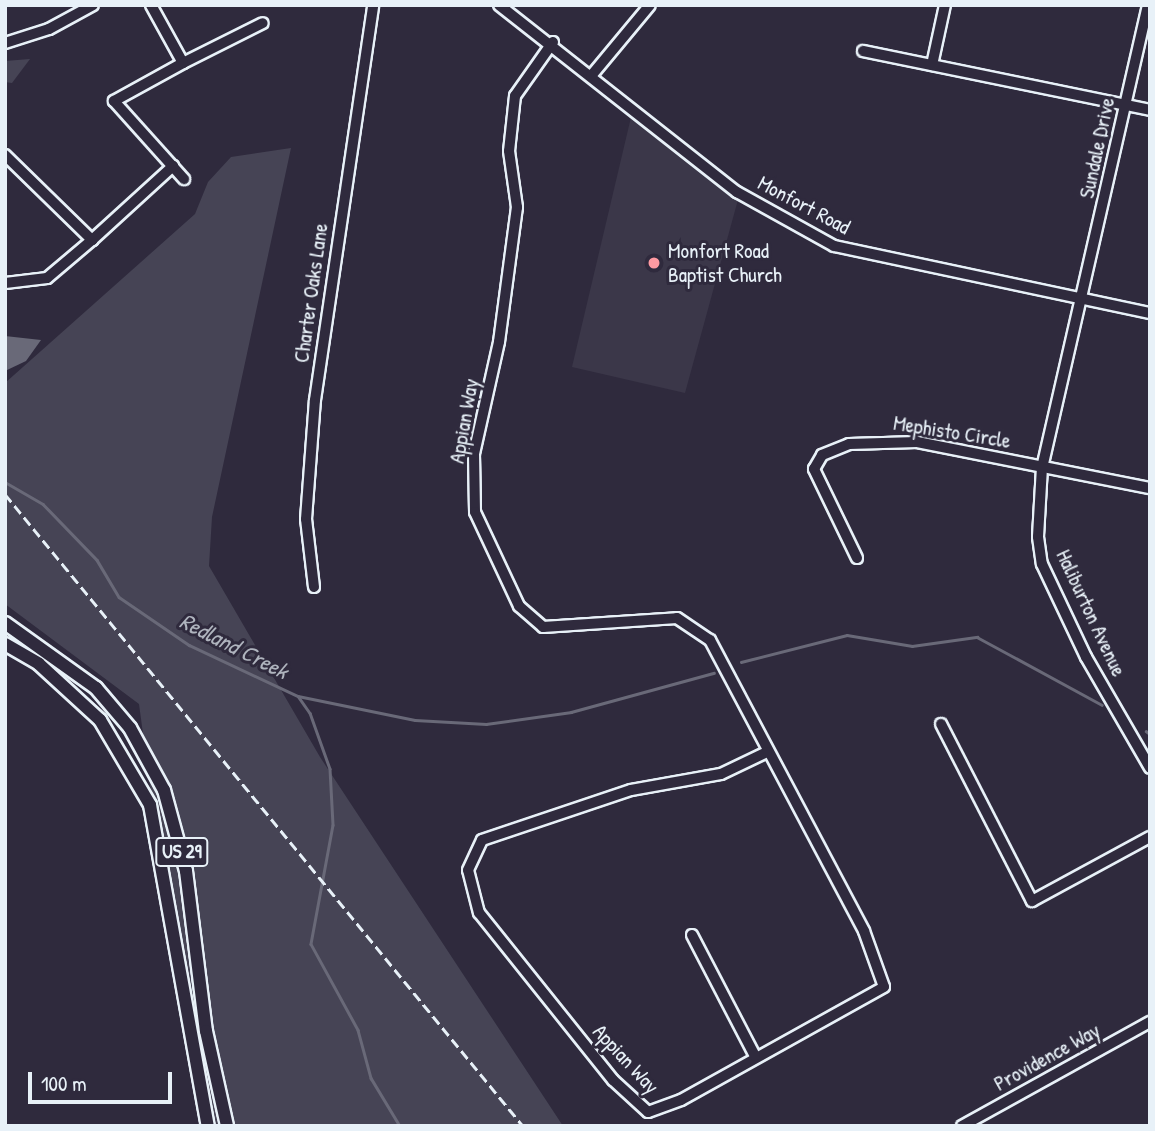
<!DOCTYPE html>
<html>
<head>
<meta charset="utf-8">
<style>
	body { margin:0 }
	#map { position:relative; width:1155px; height:1131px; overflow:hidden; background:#2f2a3d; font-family:"Patrick Hand",sans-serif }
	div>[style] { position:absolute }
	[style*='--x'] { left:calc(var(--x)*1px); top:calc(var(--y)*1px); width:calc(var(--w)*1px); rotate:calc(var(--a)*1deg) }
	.built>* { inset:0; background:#3b3749 }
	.green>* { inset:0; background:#464455 }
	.water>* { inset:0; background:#696978 }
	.stream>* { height:2.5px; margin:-1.25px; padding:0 1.25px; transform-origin:1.25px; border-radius:1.25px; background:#696978 }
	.roads { filter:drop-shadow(2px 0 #e8f1f8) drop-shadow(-2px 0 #e8f1f8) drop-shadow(0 2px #e8f1f8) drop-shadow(0 -2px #e8f1f8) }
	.minor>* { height:10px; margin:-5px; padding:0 5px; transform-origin:5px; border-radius:5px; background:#2f2a3d }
	.major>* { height:12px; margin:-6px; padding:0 6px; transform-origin:6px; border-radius:6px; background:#2f2a3d }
	.rail>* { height:2.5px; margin-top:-1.25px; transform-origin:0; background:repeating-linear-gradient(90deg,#e8f1f8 0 10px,transparent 0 15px) }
	.dots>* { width:19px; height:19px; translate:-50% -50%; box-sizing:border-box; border:4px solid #2f2a3d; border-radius:50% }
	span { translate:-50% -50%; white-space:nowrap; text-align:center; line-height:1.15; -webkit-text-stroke:6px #2f2a3d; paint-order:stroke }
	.shield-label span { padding:2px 5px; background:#2f2a3d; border:2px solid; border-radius:5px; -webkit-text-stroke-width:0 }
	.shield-label { font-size:19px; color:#e8f1f8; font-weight:700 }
	.street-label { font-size:21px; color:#e8f1f8 }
	.poi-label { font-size:21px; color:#e8f1f8 }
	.left { translate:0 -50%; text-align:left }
	.water-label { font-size:23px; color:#afb4be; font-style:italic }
	.frame { position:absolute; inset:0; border:7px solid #e8f1f8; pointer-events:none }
	.scale { position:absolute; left:28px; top:1072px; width:144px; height:32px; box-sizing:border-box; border:4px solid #e8f1f8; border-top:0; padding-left:9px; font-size:21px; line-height:24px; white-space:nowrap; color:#e8f1f8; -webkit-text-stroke:5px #2f2a3d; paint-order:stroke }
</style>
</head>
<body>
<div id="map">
	<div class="built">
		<div style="clip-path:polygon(632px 113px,739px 196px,685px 393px,572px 367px)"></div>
	</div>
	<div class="green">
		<div style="clip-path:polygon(30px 59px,12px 83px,5px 82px,5px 61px)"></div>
		<div style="clip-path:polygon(291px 148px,212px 517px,209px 566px,320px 757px,563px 1126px,215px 1126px,168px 919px,139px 704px,5px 604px,5px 383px,195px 214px,208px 182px,231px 157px)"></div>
	</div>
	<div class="water">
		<div style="clip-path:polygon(5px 336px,41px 340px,26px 361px,5px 371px)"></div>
	</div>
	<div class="stream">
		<div style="--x:5;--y:482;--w:44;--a:30.1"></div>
		<div style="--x:43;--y:504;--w:78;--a:46"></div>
		<div style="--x:97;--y:560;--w:43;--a:59.3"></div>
		<div style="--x:119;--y:597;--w:85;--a:34.4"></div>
		<div style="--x:189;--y:645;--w:120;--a:25.1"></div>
		<div style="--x:298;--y:696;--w:21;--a:55"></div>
		<div style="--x:310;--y:713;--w:59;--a:70.3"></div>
		<div style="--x:330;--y:769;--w:56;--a:86.9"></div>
		<div style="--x:333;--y:825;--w:121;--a:100.5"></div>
		<div style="--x:311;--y:944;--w:98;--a:61.3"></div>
		<div style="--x:358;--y:1030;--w:50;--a:74.8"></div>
		<div style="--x:371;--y:1078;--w:56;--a:58.9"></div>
		<div style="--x:741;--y:662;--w:109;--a:-14.3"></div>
		<div style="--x:847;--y:635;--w:66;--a:9.6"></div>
		<div style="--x:912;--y:646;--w:66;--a:-7.9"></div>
		<div style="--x:977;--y:637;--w:142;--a:28.5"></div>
		<div style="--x:298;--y:696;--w:119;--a:11.6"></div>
		<div style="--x:415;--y:720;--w:71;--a:3.2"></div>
		<div style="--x:486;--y:724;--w:86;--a:-8"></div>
		<div style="--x:571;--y:712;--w:148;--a:-15.3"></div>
		<div style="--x:1146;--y:731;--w:5;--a:37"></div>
	</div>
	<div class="roads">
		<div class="minor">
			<div style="--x:151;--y:5;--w:66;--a:61.1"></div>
			<div style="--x:183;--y:63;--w:89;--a:-26.6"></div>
			<div style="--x:499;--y:5;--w:303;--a:38.2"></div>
			<div style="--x:737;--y:192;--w:111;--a:29.1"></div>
			<div style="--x:834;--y:246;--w:323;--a:12"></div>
			<div style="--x:1148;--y:5;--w:474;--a:102.9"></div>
			<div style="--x:1042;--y:467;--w:70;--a:93.3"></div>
			<div style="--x:1038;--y:537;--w:27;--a:82"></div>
			<div style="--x:1042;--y:564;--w:103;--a:64.7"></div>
			<div style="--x:1086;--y:657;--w:128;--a:60"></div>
			<div style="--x:553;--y:42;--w:66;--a:125.1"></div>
			<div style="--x:515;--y:96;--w:55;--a:96.2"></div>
			<div style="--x:509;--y:151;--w:57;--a:81.9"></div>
			<div style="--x:517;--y:207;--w:136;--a:97.6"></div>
			<div style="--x:499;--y:342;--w:115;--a:102.6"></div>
			<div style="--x:474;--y:454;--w:58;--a:89"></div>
			<div style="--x:475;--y:512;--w:104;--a:64.9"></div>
			<div style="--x:519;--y:606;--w:32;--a:41"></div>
			<div style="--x:543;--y:627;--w:134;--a:-3.8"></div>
			<div style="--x:677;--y:618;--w:40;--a:34"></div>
			<div style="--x:710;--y:640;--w:329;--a:62.1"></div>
			<div style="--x:864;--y:931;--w:59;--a:70.3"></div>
			<div style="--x:884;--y:987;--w:232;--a:150.9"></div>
			<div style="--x:681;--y:1100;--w:35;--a:160"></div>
			<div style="--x:648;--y:1112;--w:47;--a:-137.6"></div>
			<div style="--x:613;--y:1080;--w:214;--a:-128.7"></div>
			<div style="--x:479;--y:913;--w:44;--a:-104.3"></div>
			<div style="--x:468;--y:870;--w:33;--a:-65"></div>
			<div style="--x:482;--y:840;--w:157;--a:-18.6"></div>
			<div style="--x:631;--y:790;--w:91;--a:-10.1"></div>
			<div style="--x:721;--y:774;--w:51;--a:-25.6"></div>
			<div style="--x:5;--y:43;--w:46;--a:-17.7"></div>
			<div style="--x:49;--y:29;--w:50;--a:-28.6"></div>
			<div style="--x:863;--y:51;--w:293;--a:11.6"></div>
			<div style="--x:183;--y:63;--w:79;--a:151.2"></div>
			<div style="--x:114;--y:101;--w:105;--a:48.1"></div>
			<div style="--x:932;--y:65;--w:61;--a:-77.8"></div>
			<div style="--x:591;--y:76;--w:92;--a:-50.3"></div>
			<div style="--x:5;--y:155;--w:122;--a:44.3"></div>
			<div style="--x:92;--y:240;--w:59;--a:139.8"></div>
			<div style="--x:47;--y:278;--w:42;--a:173.2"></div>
			<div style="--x:92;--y:240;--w:110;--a:-42.4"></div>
			<div style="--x:857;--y:558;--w:99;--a:-115.8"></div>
			<div style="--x:814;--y:469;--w:16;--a:-60"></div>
			<div style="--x:822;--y:455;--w:29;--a:-22"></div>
			<div style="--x:849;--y:444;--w:68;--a:-1.7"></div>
			<div style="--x:917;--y:442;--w:237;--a:11.2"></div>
			<div style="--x:314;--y:587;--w:68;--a:-96.7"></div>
			<div style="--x:306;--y:519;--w:119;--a:-85.7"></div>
			<div style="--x:315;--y:400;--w:399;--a:-81.6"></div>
			<div style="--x:941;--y:724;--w:199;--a:62.8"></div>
			<div style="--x:1032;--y:901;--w:134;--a:-28.5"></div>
			<div style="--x:692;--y:935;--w:136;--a:62.5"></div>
			<div style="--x:962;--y:1126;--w:215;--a:-29"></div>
		</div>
		<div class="major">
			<div style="--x:5;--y:623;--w:112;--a:35.5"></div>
			<div style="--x:96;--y:688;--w:52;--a:49.6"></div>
			<div style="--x:130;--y:728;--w:71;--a:61.3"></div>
			<div style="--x:164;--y:790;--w:84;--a:74.8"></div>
			<div style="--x:186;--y:871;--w:161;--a:82.9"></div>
			<div style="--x:206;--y:1031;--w:97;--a:77.5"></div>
			<div style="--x:5;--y:644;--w:39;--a:30"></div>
			<div style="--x:39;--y:664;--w:83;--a:42.6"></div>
			<div style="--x:100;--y:720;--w:99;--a:59.5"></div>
			<div style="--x:150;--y:805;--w:326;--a:79.8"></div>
		</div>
	</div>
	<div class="rail">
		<div style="--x:5;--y:494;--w:817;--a:50.66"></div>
	</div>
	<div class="dots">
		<div style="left:654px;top:263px;background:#ff9aa2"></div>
	</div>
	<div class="shield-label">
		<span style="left:182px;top:852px">US 29</span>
	</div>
	<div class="street-label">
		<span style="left:1097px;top:148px;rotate:-78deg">Sundale Drive</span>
		<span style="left:804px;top:205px;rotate:28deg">Monfort Road</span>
		<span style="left:311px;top:293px;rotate:-82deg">Charter Oaks Lane</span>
		<span style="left:464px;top:421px;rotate:-80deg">Appian Way</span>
		<span style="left:952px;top:432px;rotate:9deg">Mephisto Circle</span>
		<span style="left:1091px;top:613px;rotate:65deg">Haliburton Avenue</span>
		<span style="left:1047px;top:1057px;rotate:-29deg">Providence Way</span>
		<span style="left:626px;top:1059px;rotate:47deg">Appian Way</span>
	</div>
	<div class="poi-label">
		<span class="left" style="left:668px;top:263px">Monfort Road<br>Baptist Church</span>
	</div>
	<div class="water-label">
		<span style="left:234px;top:646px;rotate:27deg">Redland Creek</span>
	</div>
	<div class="frame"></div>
	<div class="scale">100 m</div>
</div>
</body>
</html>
